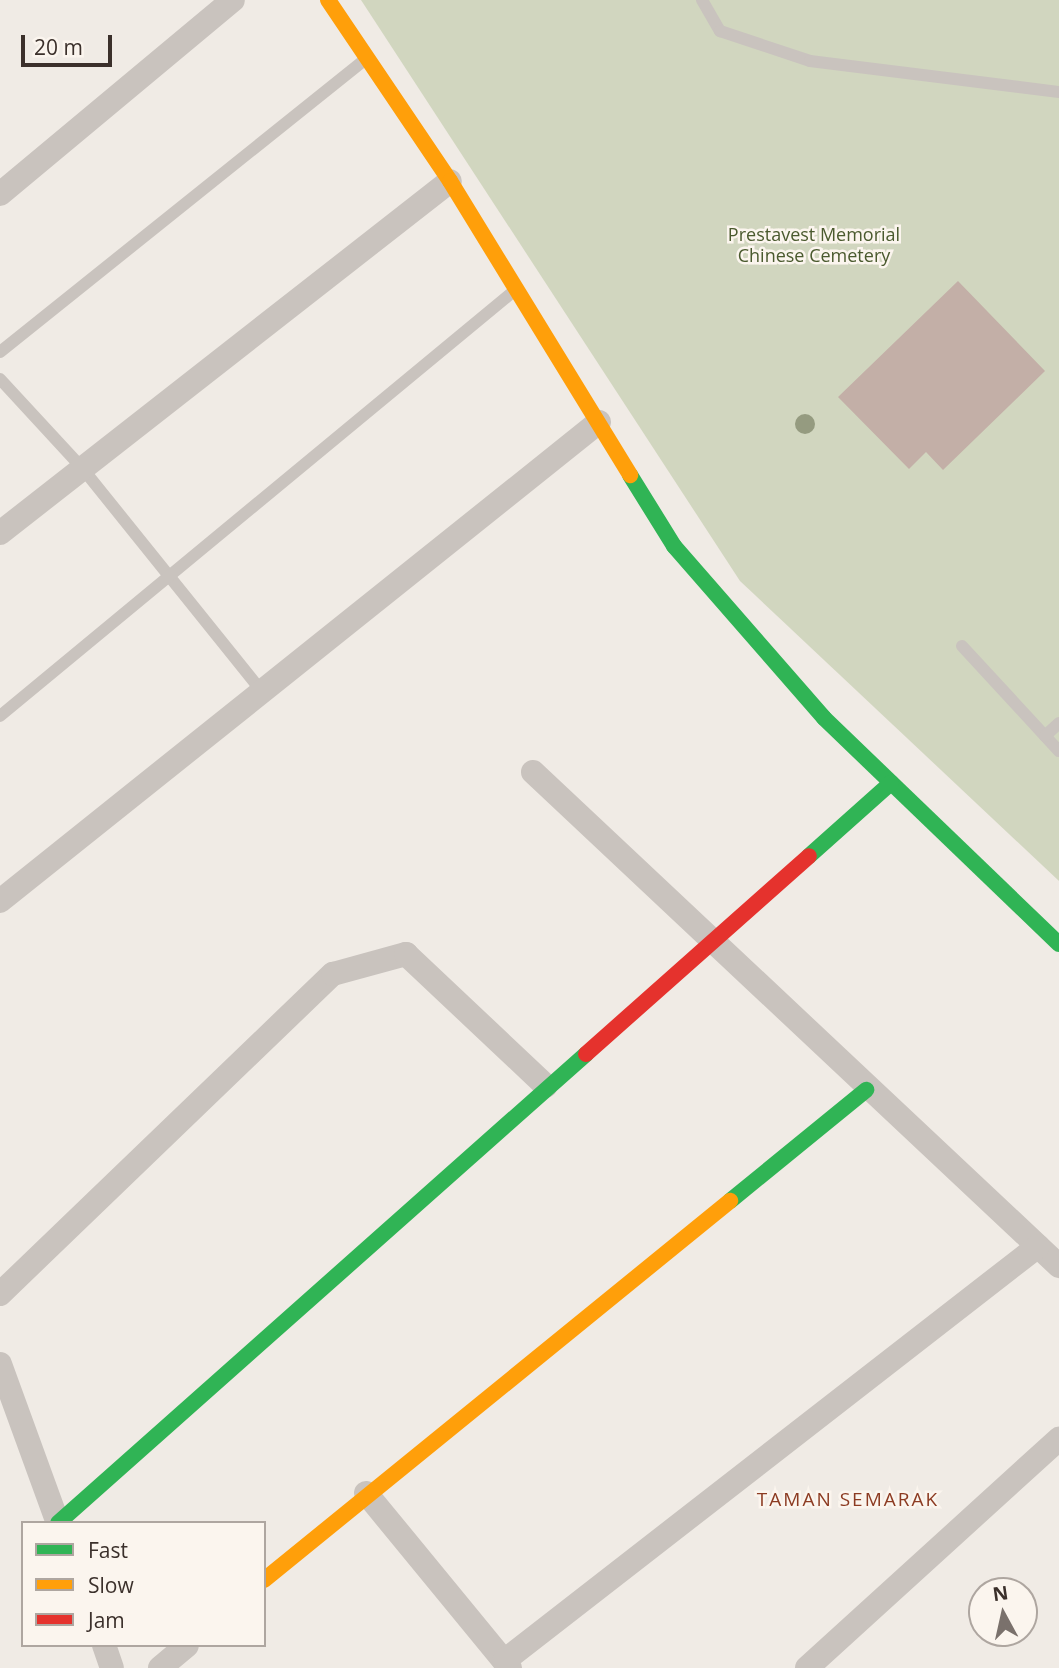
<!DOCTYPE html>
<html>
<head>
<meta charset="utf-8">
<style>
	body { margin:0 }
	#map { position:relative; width:1059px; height:1668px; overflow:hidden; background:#f0ebe5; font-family:"Open Sans",sans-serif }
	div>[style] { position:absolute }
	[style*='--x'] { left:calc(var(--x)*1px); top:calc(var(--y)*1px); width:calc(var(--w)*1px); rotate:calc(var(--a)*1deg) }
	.green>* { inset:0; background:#d1d6bf }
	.building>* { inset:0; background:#c3afa7 }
	.lane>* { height:12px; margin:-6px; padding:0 6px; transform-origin:6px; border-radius:6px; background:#c9c3be }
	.street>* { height:24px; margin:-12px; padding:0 12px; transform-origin:12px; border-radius:12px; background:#c9c3be }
	.fast>* { height:16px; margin:-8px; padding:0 8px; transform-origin:8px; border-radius:8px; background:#30b455 }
	.slow>* { height:16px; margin:-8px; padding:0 8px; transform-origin:8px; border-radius:8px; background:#ff9f0a }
	.jam>* { height:16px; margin:-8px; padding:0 8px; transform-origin:8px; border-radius:8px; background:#e5322d }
	.trees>* { width:20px; height:20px; margin:-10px; border-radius:50%; background:#959b80 }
	span { translate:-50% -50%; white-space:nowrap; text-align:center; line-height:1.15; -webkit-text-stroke:5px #fbf5ee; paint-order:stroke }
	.park-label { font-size:18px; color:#4a5a2e }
	.neighbourhood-label { font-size:19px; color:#8c3b22; letter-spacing:2px }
	.legend { position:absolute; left:21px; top:1521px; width:245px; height:126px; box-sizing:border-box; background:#fbf5ee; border:2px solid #aea6a0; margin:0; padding:9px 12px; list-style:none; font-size:21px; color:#3b302b }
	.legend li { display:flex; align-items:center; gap:14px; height:35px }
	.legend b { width:35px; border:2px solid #aea6a0 }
	.north { position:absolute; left:968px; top:1577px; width:70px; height:70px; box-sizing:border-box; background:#fbf5ee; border:2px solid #aea6a0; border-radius:50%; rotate:352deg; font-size:19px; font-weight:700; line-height:28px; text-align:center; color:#3b302b }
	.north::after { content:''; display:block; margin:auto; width:24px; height:32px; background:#7a716c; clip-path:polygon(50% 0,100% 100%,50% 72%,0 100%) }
	.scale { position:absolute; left:21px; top:35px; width:91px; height:32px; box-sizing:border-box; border:4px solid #3b302b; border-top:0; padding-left:9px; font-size:21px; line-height:24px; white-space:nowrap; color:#3b302b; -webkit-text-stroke:5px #fbf5ee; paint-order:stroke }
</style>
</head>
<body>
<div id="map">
	<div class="green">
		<div style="clip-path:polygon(361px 0,1059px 0,1059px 881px,740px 581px)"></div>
	</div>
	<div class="building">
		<div style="clip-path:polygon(958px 281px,1045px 371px,943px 470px,926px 452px,909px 469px,838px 397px)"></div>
	</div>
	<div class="lane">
		<div style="--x:702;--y:0;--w:36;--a:60"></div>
		<div style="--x:720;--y:31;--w:95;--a:18.4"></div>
		<div style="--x:810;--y:61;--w:251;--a:7.1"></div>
		<div style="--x:0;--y:352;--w:469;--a:-38.7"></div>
		<div style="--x:0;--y:379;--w:122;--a:47.3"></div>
		<div style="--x:83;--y:469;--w:286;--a:51.2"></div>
		<div style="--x:962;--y:646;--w:143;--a:47.3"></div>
		<div style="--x:0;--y:716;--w:667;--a:-39.59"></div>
		<div style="--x:1045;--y:736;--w:19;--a:-43"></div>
	</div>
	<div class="street">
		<div style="--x:0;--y:194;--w:303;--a:-39.8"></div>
		<div style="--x:0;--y:533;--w:571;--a:-38.03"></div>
		<div style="--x:533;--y:772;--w:722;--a:43.2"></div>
		<div style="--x:0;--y:901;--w:767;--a:-38.65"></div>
		<div style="--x:0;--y:1294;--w:462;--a:-43.9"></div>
		<div style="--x:333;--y:974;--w:76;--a:-15.3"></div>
		<div style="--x:406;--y:954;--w:192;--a:43.3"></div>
		<div style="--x:0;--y:1364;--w:169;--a:70"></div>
		<div style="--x:366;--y:1493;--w:227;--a:50.6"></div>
		<div style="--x:104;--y:1645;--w:24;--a:71"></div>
		<div style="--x:504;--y:1661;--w:676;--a:-37.85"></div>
		<div style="--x:160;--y:1668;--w:35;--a:-40"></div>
		<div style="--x:807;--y:1668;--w:341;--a:-42.3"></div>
	</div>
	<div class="fast">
		<div style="--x:630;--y:475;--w:84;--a:58.2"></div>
		<div style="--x:674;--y:546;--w:228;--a:48.9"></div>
		<div style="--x:824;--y:718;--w:326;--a:43.9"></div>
		<div style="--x:809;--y:856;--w:110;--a:-41.7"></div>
		<div style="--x:730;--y:1201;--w:176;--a:-39.2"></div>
		<div style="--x:58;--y:1523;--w:706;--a:-41.61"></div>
	</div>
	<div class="slow">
		<div style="--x:328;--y:0;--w:218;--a:56"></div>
		<div style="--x:450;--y:181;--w:345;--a:58.5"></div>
		<div style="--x:264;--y:1580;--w:601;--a:-39.12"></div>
	</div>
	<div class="jam">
		<div style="--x:586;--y:1054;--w:298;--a:-41.6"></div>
	</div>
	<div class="trees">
		<div style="left:805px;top:424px"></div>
	</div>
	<div class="park-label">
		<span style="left:814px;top:245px">Prestavest Memorial<br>Chinese Cemetery</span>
	</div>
	<div class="neighbourhood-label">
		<span style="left:848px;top:1500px">TAMAN SEMARAK</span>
	</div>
	<ul class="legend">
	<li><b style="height:9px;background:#30b455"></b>Fast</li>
	<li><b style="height:9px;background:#ff9f0a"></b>Slow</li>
	<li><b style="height:9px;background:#e5322d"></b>Jam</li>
	</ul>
	<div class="north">N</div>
	<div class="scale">20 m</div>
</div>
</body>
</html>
